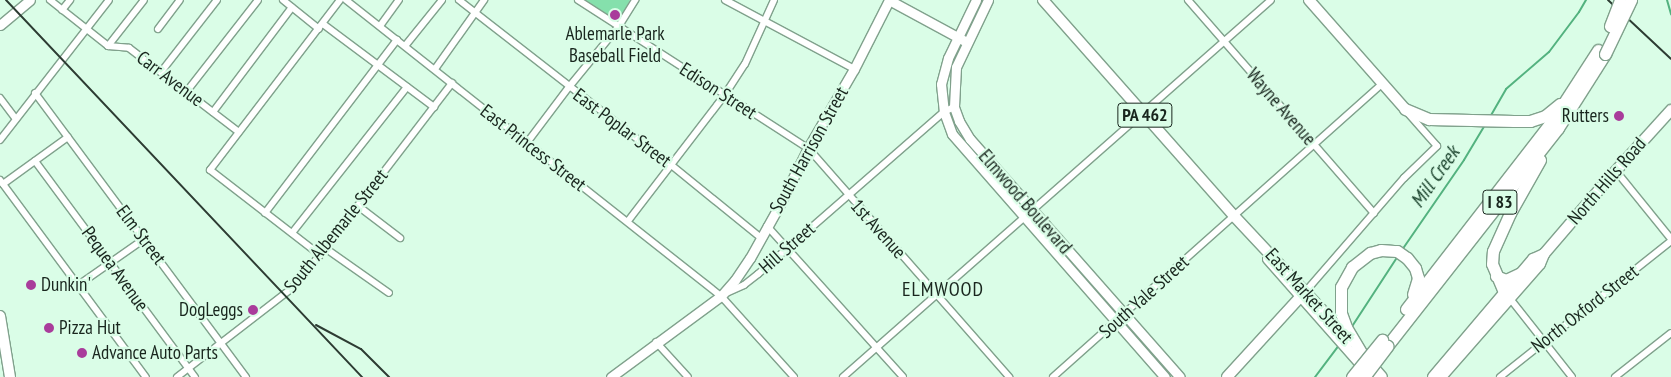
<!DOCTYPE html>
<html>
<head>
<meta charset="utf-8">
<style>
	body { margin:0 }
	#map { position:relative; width:1671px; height:377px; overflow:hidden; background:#dafde7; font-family:"PT Sans Narrow",sans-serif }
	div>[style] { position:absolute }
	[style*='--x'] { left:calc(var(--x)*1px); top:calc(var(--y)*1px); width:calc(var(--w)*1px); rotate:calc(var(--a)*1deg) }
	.green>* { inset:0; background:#85e0ac }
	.stream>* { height:2px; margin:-1px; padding:0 1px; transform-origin:1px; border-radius:1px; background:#53b27f }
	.roads { filter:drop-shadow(1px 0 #80a18c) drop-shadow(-1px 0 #80a18c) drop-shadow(0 1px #80a18c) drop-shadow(0 -1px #80a18c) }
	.street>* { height:6px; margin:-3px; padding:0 3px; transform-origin:3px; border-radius:3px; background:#fff }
	.secondary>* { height:9px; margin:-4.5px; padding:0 4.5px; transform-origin:4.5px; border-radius:4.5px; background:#fff }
	.primary>* { height:10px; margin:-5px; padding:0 5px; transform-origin:5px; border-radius:5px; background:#fff }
	.highway>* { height:11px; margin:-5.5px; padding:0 5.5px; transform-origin:5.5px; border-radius:5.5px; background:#fff }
	.rail>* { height:2px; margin:-1px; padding:0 1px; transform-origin:1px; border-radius:1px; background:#2d3c33 }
	.bridges { filter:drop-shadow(1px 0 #80a18c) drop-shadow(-1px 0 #80a18c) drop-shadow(0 1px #80a18c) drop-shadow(0 -1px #80a18c) }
	.highway-bridge>* { height:11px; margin:-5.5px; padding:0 5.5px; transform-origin:5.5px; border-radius:5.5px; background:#fff }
	.dots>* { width:14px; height:14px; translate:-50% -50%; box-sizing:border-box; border:2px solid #dafde7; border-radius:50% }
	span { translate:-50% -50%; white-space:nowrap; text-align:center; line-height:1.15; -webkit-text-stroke:4.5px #dafde7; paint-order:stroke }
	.shield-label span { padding:1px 4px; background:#dafde7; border:1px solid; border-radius:4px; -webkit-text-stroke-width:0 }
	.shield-label { font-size:18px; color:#19261e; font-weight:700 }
	.poi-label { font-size:19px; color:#19261e }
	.right { translate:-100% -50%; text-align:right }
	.left { translate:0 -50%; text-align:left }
	.street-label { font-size:19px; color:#19261e }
	.water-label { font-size:20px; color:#1a422c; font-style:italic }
	.neighbourhood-label { font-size:20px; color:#19261e; letter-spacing:1px }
</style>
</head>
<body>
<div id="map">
	<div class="green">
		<div style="clip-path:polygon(583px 0,630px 0,619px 23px)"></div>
	</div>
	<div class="stream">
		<div style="--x:1667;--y:0;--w:15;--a:74"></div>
		<div style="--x:1490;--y:117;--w:32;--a:-60"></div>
		<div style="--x:1506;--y:89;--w:57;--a:-40.7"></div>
		<div style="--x:1549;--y:52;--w:50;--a:-53.1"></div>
		<div style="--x:1579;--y:12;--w:14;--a:-60"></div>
		<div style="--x:1402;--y:250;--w:109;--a:-55.4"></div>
		<div style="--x:1464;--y:160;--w:41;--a:-59"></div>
		<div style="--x:1351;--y:328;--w:86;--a:-56.9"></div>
		<div style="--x:1315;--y:377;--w:39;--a:-53"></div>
	</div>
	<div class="roads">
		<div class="street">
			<div style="--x:50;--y:0;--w:74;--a:38.4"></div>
			<div style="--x:108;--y:46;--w:21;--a:5"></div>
			<div style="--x:129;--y:48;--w:138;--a:37.4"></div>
			<div style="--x:283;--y:0;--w:46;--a:38.9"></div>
			<div style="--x:346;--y:0;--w:478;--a:38.3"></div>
			<div style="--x:721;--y:296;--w:109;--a:48"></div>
			<div style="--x:459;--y:0;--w:267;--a:37.9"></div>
			<div style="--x:670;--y:164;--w:117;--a:39.1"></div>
			<div style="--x:578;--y:0;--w:274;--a:32.8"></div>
			<div style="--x:808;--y:148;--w:305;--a:48.7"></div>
			<div style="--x:725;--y:0;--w:146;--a:28.1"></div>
			<div style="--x:1188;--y:0;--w:283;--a:48.9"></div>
			<div style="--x:62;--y:10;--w:13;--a:-51"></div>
			<div style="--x:323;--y:24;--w:139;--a:36.8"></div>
			<div style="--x:380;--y:26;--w:32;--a:-54"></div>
			<div style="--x:158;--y:29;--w:36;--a:-53"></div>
			<div style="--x:108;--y:46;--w:58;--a:-52"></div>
			<div style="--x:405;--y:46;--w:59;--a:-51.2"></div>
			<div style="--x:435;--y:69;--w:85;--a:-54.6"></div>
			<div style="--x:161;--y:72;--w:91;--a:-52.1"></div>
			<div style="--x:187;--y:91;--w:115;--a:-52"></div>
			<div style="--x:35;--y:93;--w:354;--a:53.4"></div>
			<div style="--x:0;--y:98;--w:26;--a:53"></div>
			<div style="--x:213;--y:112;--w:131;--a:-53"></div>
			<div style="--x:0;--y:140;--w:177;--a:-52.1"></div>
			<div style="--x:526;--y:144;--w:71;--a:-53"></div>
			<div style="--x:569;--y:87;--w:79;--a:-50.7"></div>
			<div style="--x:619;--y:26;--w:31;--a:-58"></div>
			<div style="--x:35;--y:161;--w:269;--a:53.5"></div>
			<div style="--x:1616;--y:171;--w:87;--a:51"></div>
			<div style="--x:0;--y:180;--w:245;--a:53.5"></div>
			<div style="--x:3;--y:184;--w:80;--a:-35.9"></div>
			<div style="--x:358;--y:206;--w:53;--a:37.3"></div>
			<div style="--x:265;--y:213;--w:218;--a:-52.7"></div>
			<div style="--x:628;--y:221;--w:158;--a:-52.5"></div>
			<div style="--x:724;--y:96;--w:38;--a:-57"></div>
			<div style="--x:745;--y:64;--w:70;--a:-65.6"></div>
			<div style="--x:767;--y:226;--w:203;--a:48"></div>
			<div style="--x:292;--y:233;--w:186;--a:-51.8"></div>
			<div style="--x:325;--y:248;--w:78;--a:35.1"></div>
			<div style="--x:320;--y:255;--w:139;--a:-142.3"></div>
			<div style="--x:210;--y:170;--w:214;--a:-52.6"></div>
			<div style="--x:77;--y:286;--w:82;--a:-35"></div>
			<div style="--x:1306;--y:291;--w:150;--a:-49.1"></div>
			<div style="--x:1404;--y:178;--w:46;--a:-44.1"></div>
			<div style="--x:1437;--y:146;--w:45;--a:-131.4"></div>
			<div style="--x:724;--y:294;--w:22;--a:-24"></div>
			<div style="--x:744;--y:285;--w:18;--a:-38"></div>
			<div style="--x:758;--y:274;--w:247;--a:-41.1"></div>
			<div style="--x:944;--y:112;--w:11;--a:-27"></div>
			<div style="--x:1508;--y:296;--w:103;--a:51.7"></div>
			<div style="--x:656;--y:342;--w:47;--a:47.6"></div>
			<div style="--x:177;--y:377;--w:145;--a:-37.7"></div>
			<div style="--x:292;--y:288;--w:43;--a:-49.7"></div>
			<div style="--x:320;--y:255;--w:217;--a:-52.5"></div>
			<div style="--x:843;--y:377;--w:570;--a:-41.37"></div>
			<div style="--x:1053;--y:377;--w:441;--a:-41.7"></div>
			<div style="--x:1500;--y:377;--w:218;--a:-38.5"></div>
			<div style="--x:1615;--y:377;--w:71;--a:-38.2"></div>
		</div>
		<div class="secondary">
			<div style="--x:889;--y:0;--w:84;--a:28.4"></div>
			<div style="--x:976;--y:0;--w:64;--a:115.8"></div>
			<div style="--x:948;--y:58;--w:27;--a:105"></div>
			<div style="--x:941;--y:84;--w:28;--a:84"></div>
			<div style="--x:944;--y:112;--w:23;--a:70"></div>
			<div style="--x:952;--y:134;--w:323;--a:48.8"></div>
			<div style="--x:988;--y:0;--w:74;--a:115.5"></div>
			<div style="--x:956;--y:67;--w:40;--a:92.9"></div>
			<div style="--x:954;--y:107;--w:15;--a:70"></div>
			<div style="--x:959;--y:121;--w:21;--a:59"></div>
			<div style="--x:970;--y:139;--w:317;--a:48.6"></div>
			<div style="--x:0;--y:25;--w:39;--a:-40"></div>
			<div style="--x:611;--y:377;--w:137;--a:-36.4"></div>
			<div style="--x:721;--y:296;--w:21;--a:-49"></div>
			<div style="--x:735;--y:280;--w:27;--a:-56"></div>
			<div style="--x:750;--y:258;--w:60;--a:-60.9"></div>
			<div style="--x:779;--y:206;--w:65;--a:-63.4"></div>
			<div style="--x:808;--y:148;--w:91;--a:-59.8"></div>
			<div style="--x:854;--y:69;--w:77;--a:-63.1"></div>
		</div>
		<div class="primary">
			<div style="--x:1043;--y:0;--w:290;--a:48.5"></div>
			<div style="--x:1235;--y:217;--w:170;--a:46.9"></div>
			<div style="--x:1309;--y:0;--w:145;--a:48.6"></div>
			<div style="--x:1268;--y:259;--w:157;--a:48.6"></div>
			<div style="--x:0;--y:316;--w:62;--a:80.7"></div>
			<div style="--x:1368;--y:361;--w:21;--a:49"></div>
			<div style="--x:1227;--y:377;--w:114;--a:-47.5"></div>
			<div style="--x:1433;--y:377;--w:155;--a:-49.7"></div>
			<div style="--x:1533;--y:259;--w:12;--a:-24"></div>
			<div style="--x:1441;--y:377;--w:150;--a:-48.8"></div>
			<div style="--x:1540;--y:264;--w:11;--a:-68"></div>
			<div style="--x:1544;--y:254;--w:92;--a:-49.4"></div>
			<div style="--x:1604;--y:184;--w:100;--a:-47.8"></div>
		</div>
		<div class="highway">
			<div style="--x:1405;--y:109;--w:26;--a:23"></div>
			<div style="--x:1429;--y:119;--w:85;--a:1.3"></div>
			<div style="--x:1514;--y:121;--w:16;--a:0"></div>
			<div style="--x:1530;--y:121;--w:16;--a:-18"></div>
			<div style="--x:1545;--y:116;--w:19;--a:-39"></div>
			<div style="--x:1496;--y:276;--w:11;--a:22"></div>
			<div style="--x:1506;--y:280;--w:17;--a:-25"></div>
			<div style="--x:1504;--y:292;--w:30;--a:-113"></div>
			<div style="--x:1492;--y:264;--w:13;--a:-86"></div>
			<div style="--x:1493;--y:251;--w:42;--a:-65.9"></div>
			<div style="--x:1510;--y:213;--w:61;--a:-60.5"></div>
			<div style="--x:1406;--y:309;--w:242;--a:-52.2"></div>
			<div style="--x:1554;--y:118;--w:81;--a:-57.1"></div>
			<div style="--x:1387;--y:346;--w:277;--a:-51.9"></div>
			<div style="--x:1558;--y:128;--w:88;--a:-57.6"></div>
			<div style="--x:1362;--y:354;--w:31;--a:-121"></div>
			<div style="--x:1346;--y:327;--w:15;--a:-110"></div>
			<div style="--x:1341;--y:313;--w:26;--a:-90"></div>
			<div style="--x:1341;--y:287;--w:23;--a:-61"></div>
			<div style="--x:1352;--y:267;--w:23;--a:-38"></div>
			<div style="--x:1370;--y:253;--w:11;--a:-15"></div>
			<div style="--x:1381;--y:250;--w:16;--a:4"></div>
			<div style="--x:1397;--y:251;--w:12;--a:35"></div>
			<div style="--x:1407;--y:258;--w:13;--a:51"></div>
			<div style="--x:1415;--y:268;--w:10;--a:73"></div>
			<div style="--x:1418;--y:278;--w:17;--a:107"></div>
		</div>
	</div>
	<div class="rail">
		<div style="--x:6;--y:0;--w:519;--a:46.64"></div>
		<div style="--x:1608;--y:0;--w:86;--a:43.1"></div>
		<div style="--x:316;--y:325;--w:51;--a:28.1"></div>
		<div style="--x:361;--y:349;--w:40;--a:45"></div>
	</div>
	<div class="bridges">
		<div class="highway-bridge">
			<div style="--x:1610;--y:26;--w:28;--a:-69"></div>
			<div style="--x:1605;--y:54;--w:60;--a:-64.3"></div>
			<div style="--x:1352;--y:377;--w:48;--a:-51"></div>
			<div style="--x:1364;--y:377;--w:39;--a:-53"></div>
		</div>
	</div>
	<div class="dots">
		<div style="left:615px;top:15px;background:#a93c9b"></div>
		<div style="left:1619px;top:116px;background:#a93c9b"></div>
		<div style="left:31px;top:285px;background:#a93c9b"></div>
		<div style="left:253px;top:310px;background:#a93c9b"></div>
		<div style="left:49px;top:328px;background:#a93c9b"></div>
		<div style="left:82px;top:353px;background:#a93c9b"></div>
	</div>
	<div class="shield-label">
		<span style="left:1145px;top:115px">PA 462</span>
		<span style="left:1500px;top:202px">I 83</span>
	</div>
	<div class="poi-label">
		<span style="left:615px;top:45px">Ablemarle Park<br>Baseball Field</span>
		<span class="right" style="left:1609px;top:116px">Rutters</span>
		<span class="left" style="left:41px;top:285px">Dunkin'</span>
		<span class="right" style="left:243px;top:310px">DogLeggs</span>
		<span class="left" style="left:59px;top:328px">Pizza Hut</span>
		<span class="left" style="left:92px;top:353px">Advance Auto Parts</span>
	</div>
	<div class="street-label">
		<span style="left:170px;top:79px;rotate:37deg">Carr Avenue</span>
		<span style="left:718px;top:91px;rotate:33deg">Edison Street</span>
		<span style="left:1281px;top:107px;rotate:49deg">Wayne Avenue</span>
		<span style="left:622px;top:128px;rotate:37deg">East Poplar Street</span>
		<span style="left:533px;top:148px;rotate:38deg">East Princess Street</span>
		<span style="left:809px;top:150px;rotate:-61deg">South Harrison Street</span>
		<span style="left:1607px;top:181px;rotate:-49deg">North Hills Road</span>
		<span style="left:1025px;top:202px;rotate:49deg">Elmwood Boulevard</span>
		<span style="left:878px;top:229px;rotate:48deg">1st Avenue</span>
		<span style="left:336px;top:231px;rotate:-51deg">South Albemarle Street</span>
		<span style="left:141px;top:235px;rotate:53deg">Elm Street</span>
		<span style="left:787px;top:248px;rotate:-41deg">Hill Street</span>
		<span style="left:115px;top:269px;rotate:54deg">Pequea Avenue</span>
		<span style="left:1309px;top:296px;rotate:48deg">East Market Street</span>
		<span style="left:1144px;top:297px;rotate:-42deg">South Yale Street</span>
		<span style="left:1585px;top:309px;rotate:-38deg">North Oxford Street</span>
	</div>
	<div class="water-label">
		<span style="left:1435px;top:177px;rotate:-55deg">Mill Creek</span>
	</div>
	<div class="neighbourhood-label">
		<span style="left:943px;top:289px">ELMWOOD</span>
	</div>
</div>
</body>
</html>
